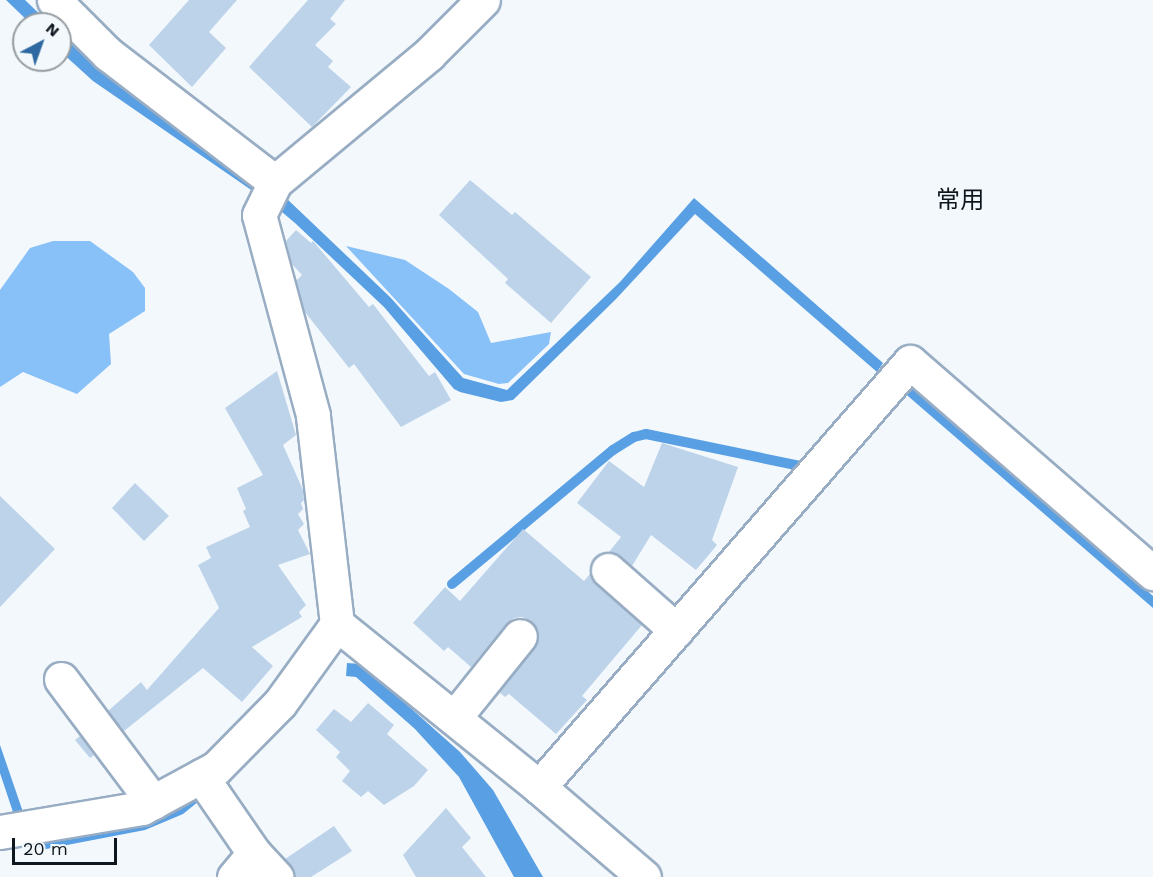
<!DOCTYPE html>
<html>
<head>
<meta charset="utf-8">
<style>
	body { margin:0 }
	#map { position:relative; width:1153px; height:877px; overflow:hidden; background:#f3f8fc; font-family:"Work Sans","Noto Sans JP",sans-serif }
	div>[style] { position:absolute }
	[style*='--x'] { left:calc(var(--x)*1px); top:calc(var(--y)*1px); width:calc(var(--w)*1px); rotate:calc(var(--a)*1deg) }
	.forest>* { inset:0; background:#88c0f8 }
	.water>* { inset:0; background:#589fe3 }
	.stream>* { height:10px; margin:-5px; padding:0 5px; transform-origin:5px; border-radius:5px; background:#589fe3 }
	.building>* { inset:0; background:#bdd3ea }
	.roads { filter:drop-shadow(2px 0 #98adc3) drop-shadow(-2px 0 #98adc3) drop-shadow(0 2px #98adc3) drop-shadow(0 -2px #98adc3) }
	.minor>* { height:33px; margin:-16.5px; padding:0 16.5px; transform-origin:16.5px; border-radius:16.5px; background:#fff }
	span { translate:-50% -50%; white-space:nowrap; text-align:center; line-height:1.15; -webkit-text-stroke:4.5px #f3f8fc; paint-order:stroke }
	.quarter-label { font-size:24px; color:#0e161e }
	.north { position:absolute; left:12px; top:12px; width:60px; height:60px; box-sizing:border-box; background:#f3f8fc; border:2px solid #979ea3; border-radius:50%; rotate:41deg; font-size:16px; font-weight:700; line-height:24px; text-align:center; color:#0e161e }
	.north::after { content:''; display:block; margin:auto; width:21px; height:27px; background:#2e6aa1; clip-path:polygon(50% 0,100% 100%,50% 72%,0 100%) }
	.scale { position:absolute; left:12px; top:838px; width:105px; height:27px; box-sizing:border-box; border:3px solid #0e161e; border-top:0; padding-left:8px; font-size:18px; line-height:21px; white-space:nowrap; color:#0e161e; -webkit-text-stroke:4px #f3f8fc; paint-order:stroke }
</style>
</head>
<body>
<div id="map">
	<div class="forest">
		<div style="clip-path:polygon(53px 241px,90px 241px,133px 272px,145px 288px,145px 311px,109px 334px,111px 364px,77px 394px,23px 372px,0 387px,0 290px,30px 248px)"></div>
		<div style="clip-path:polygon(346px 246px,405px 260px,449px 289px,478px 312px,491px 343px,551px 332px,549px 344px,508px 383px,499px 384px,464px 374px)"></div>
	</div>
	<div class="water">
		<div style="clip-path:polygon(6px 0,25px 0,50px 24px,31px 24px)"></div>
		<div style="clip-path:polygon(60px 33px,111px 80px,285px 197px,390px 297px,463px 378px,507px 390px,620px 282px,694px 198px,883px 363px,877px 372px,695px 214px,616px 299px,513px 400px,501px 402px,460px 392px,454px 389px,384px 307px,295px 223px,276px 207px,93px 81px,60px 51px)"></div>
		<div style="clip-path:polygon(908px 383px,1153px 596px,1153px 608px,901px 390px)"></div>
		<div style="clip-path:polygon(347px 663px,361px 664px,460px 752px,493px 790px,543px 877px,514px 877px,459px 777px,415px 729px,356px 677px,346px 676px)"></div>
		<div style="clip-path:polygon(0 745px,23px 812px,13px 812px,0 773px)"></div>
		<div style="clip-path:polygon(190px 797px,199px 801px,183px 814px,145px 830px,41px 850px,36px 839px)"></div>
	</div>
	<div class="stream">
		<div style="--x:452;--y:584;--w:209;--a:-39.8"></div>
		<div style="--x:613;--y:450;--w:25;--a:-32"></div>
		<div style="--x:634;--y:437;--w:12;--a:-14"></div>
		<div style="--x:646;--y:434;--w:157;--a:11.7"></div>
	</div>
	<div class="building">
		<div style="clip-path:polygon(189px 0,237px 0,209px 32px,226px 48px,192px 87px,149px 45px)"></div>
		<div style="clip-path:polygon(308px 0,345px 0,330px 19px,336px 24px,315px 45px,333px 61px,328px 67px,351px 87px,312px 127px,249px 67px)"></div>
		<div style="clip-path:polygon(470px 180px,512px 215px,515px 212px,591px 277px,551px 323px,505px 283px,508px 279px,439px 215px)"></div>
		<div style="clip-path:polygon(296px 230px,311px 243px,313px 241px,369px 307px,373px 304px,429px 376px,435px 372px,451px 400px,401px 427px,354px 364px,349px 368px,305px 312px,296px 281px,302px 275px,292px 264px,286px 241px)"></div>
		<div style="clip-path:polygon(277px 371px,296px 435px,283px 445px,303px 490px,304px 500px,301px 503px,303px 509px,298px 514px,304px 524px,298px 530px,310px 554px,278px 565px,306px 605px,299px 612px,302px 617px,252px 647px,273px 666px,242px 702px,203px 668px,124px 731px,108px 711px,141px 682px,147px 690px,219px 608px,198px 565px,211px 558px,206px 547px,250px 527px,243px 511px,246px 509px,237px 488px,263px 475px,225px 408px)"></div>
		<div style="clip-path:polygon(662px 443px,738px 467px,712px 540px,717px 545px,696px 570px,651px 535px,632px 566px,620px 556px,609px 552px,621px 537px,577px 503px,609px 461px,644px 487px)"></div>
		<div style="clip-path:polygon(135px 483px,169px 516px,144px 541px,112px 508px)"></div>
		<div style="clip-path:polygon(0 496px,55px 549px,0 607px)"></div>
		<div style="clip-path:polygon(523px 529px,584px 581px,590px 574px,596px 584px,642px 625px,582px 696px,587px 700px,556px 734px,509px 694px,505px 697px,499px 692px,535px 647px,539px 638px,538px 630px,531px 621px,522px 617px,514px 618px,506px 624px,471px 667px,448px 647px,444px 651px,413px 623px,445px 587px,460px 601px)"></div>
		<div style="clip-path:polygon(368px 703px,394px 725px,387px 734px,428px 770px,414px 786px,384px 805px,368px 791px,361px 797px,342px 781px,350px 771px,336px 757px,340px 752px,316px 730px,334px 709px,351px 722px)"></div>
		<div style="clip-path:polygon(80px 736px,94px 755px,90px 758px,75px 740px)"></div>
		<div style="clip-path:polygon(446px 808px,471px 838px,462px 847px,486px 877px,416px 877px,403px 855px)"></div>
		<div style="clip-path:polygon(334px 826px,352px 851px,311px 877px,294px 877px,285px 859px)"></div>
	</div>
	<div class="roads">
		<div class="minor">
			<div style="--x:54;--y:0;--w:76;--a:45"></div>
			<div style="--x:108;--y:54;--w:210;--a:37.5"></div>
			<div style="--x:608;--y:570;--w:91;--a:41.4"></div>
			<div style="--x:337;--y:624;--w:260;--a:38.9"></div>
			<div style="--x:539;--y:787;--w:138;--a:40.6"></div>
			<div style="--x:61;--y:679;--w:154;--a:53.2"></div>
			<div style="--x:454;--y:718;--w:105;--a:-51.2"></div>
			<div style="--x:201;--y:776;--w:93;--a:55.5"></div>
			<div style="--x:254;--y:853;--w:33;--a:47"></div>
			<div style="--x:539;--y:787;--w:564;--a:-48.88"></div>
			<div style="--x:910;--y:362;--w:322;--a:41"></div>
			<div style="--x:0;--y:832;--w:144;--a:-9.6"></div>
			<div style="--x:142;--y:808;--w:84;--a:-28.4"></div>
			<div style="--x:216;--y:768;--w:91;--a:-45.4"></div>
			<div style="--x:280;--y:703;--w:97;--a:-54.2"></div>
			<div style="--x:337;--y:624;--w:210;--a:-96.6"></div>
			<div style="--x:313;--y:415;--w:207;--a:-105.1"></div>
			<div style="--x:259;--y:215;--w:37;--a:-64"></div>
			<div style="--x:275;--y:182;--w:200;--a:-39.7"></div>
			<div style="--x:429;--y:54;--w:76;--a:-45"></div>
			<div style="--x:234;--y:877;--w:31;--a:-50"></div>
		</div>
	</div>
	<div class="quarter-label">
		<span style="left:960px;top:201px">常用</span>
	</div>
	<div class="north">N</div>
	<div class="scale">20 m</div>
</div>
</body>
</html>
